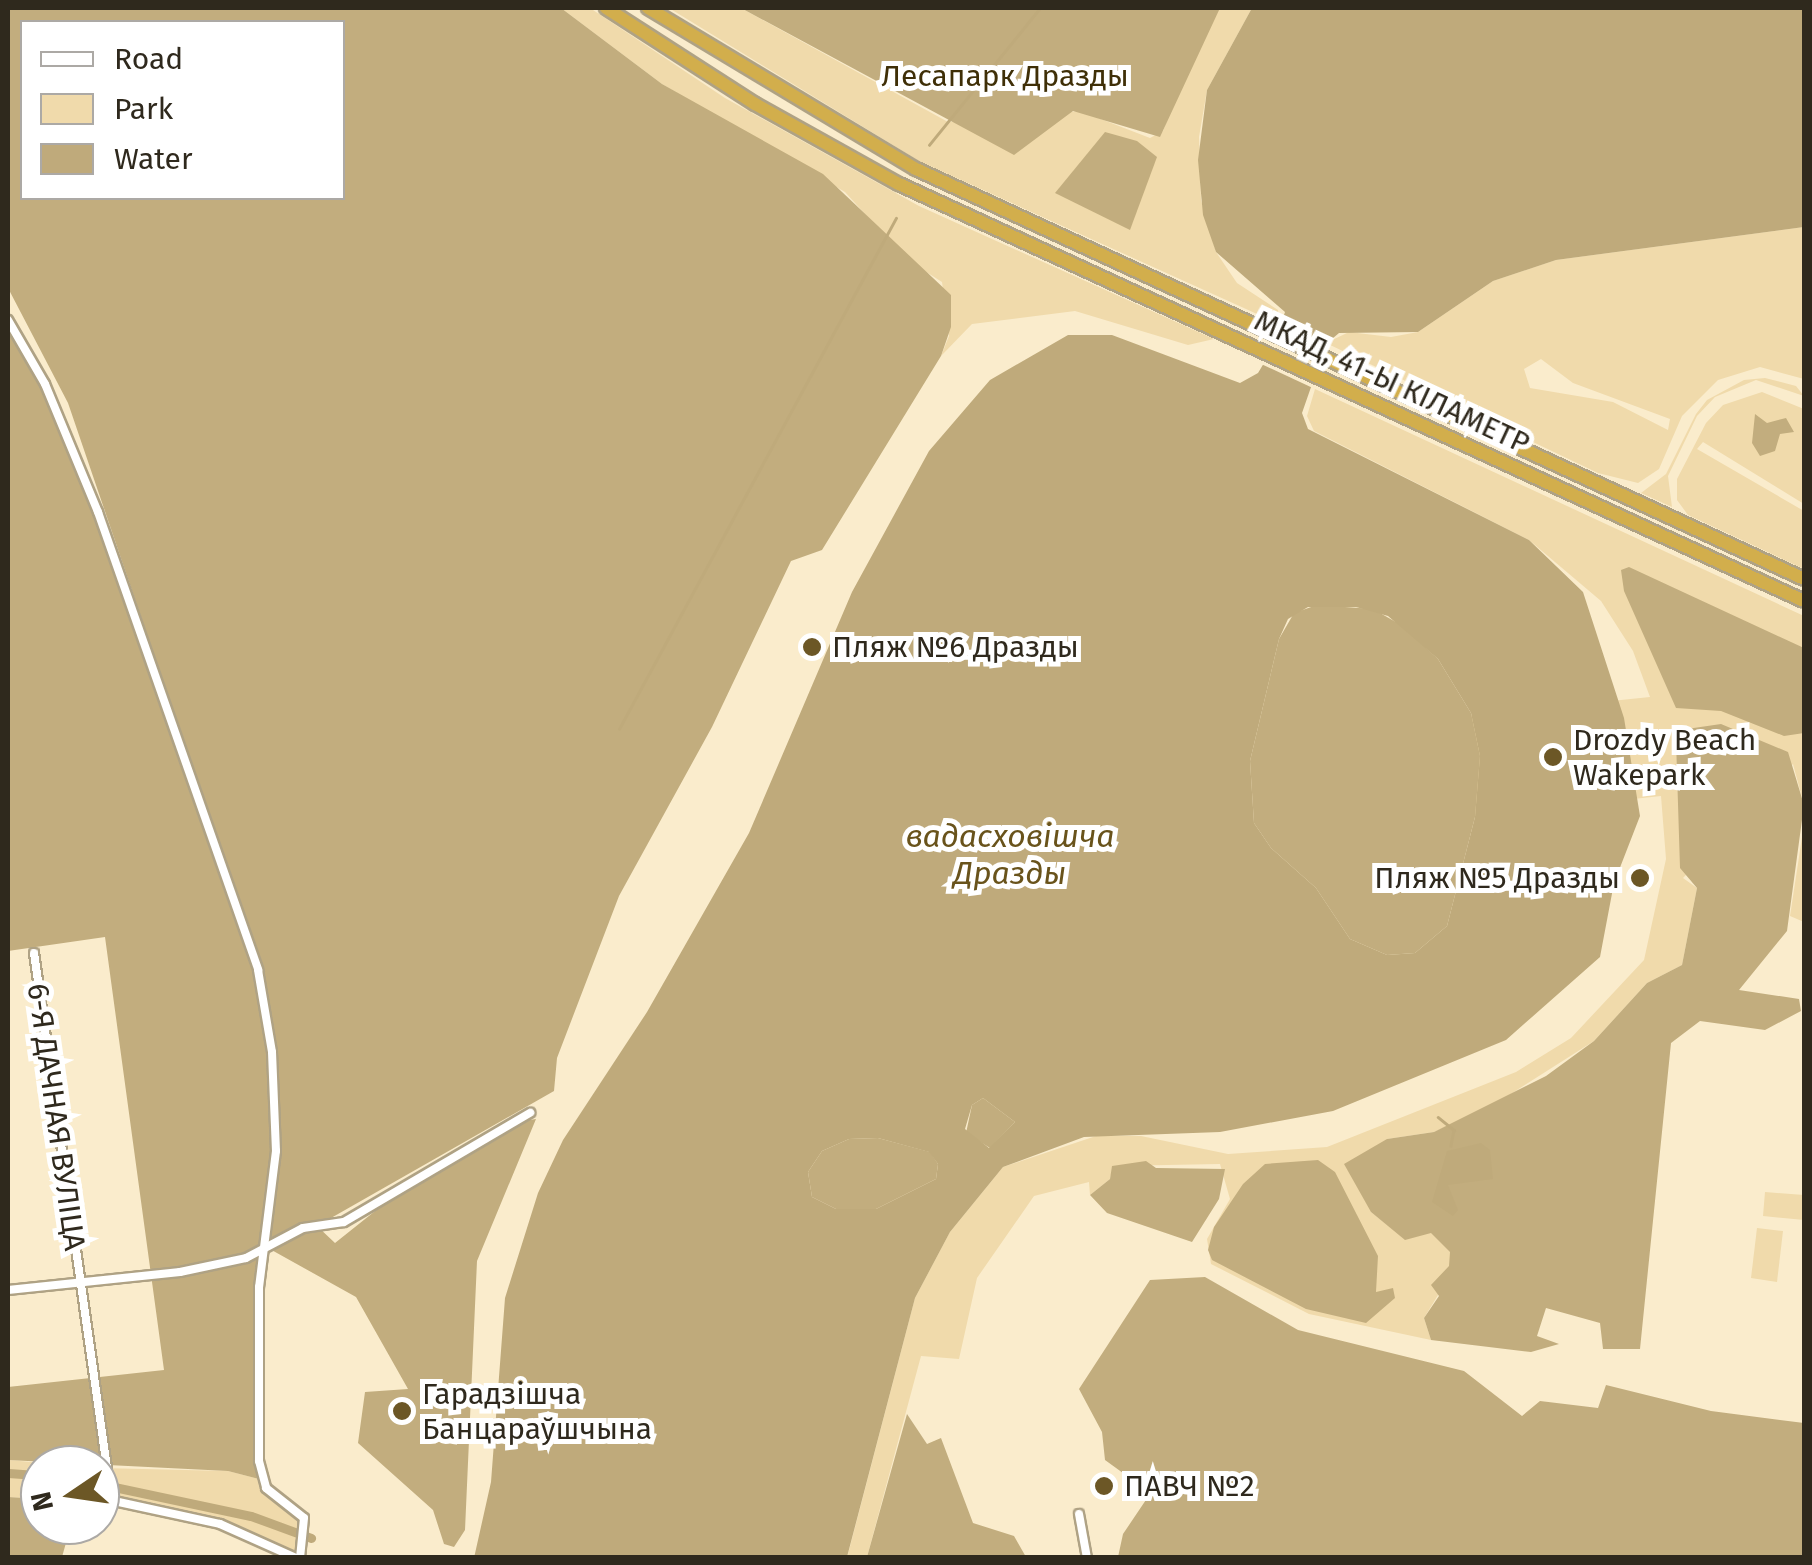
<!DOCTYPE html>
<html>
<head>
<meta charset="utf-8">
<style>
	body { margin:0 }
	#map { position:relative; width:1812px; height:1565px; overflow:hidden; background:#faeccc; font-family:"Fira Sans",sans-serif }
	div>[style] { position:absolute }
	[style*='--x'] { left:calc(var(--x)*1px); top:calc(var(--y)*1px); width:calc(var(--w)*1px); rotate:calc(var(--a)*1deg) }
	.green>* { inset:0; background:#f0daab }
	.forest>* { inset:0; background:#c2ad7e }
	.water>* { inset:0; background:#bfaa7b }
	.pier>* { inset:0; background:#faeccc }
	.stream>* { height:2.5px; margin:-1.25px; padding:0 1.25px; transform-origin:1.25px; border-radius:1.25px; background:#bfaa7b }
	.canal>* { height:9px; margin:-4.5px; padding:0 4.5px; transform-origin:4.5px; border-radius:4.5px; background:#bfaa7b }
	.roads { filter:drop-shadow(2px 0 #afa284) drop-shadow(-2px 0 #afa284) drop-shadow(0 2px #afa284) drop-shadow(0 -2px #afa284) }
	.minor>* { height:8px; margin:-4px; padding:0 4px; transform-origin:4px; border-radius:4px; background:#fff }
	.trunk>* { height:12px; margin:-6px; padding:0 6px; transform-origin:6px; border-radius:6px; background:#d2ae4c }
	.dots>* { width:28px; height:28px; translate:-50% -50%; box-sizing:border-box; border:5px solid #fff; border-radius:50% }
	span { translate:-50% -50%; white-space:nowrap; text-align:center; line-height:1.15; -webkit-text-stroke:10px #fff; paint-order:stroke }
	.park-label { font-size:30px; color:#3f2f07 }
	.street-label { font-size:30px; color:#2f291d }
	.poi-label { font-size:30px; color:#2f291d }
	.left { translate:0 -50%; text-align:left }
	.right { translate:-100% -50%; text-align:right }
	.water-label { font-size:32px; color:#69531b; font-style:italic }
	.frame { position:absolute; inset:0; border:10px solid #2f291d; pointer-events:none }
	.legend { position:absolute; left:20px; top:20px; width:325px; height:180px; box-sizing:border-box; background:#fff; border:2px solid #aca9a5; margin:0; padding:12px 18px; list-style:none; font-size:30px; color:#2f291d }
	.legend li { display:flex; align-items:center; gap:20px; height:50px }
	.legend b { width:50px; border:2px solid #aca9a5 }
	.north { position:absolute; left:20px; top:1445px; width:100px; height:100px; box-sizing:border-box; background:#fff; border:2px solid #aca9a5; border-radius:50%; rotate:257deg; font-size:28px; font-weight:700; line-height:40px; text-align:center; color:#2f291d }
	.north::after { content:''; display:block; margin:auto; width:35px; height:45px; background:#6c5726; clip-path:polygon(50% 0,100% 100%,50% 72%,0 100%) }
</style>
</head>
<body>
<div id="map">
	<div class="green">
		<div style="clip-path:polygon(561px 8px,590px 8px,725px 98px,919px 206px,1214px 339px,1188px 345px,1075px 311px,972px 324px,941px 356px,949px 336px,942px 282px,906px 259px,845px 192px,662px 84px)"></div>
		<div style="clip-path:polygon(669px 8px,741px 8px,948px 122px,1080px 111px,1150px 138px,1163px 131px,1189px 62px,1178px 8px,1252px 8px,1207px 90px,1199px 137px,1201px 200px,1216px 252px,1237px 283px,1278px 310px,1279px 324px,919px 161px)"></div>
		<div style="clip-path:polygon(evenodd,1804px 227px,1804px 379px,1760px 367px,1718px 380px,1682px 416px,1659px 469px,1638px 483px,1598px 473px,1326px 343px,1349px 332px,1391px 337px,1418px 332px,1493px 281px,1556px 260px,1804px 227px,1541px 359px,1573px 383px,1670px 419px,1668px 430px,1613px 402px,1530px 388px,1524px 369px,1541px 359px)"></div>
		<div style="clip-path:polygon(1765px 378px,1796px 386px,1804px 396px,1756px 380px,1715px 397px,1697px 416px,1668px 476px,1672px 507px,1641px 493px,1666px 474px,1696px 414px,1707px 400px,1744px 380px)"></div>
		<div style="clip-path:polygon(1315px 389px,1804px 616px,1804px 805px,1793px 764px,1683px 878px,1697px 888px,1682px 965px,1647px 983px,1594px 1041px,1492px 1106px,1434px 1132px,1387px 1139px,1371px 1212px,1405px 1239px,1531px 1143px,1424px 1318px,1431px 1340px,1309px 1314px,1211px 1264px,1207px 1239px,1230px 1199px,1220px 1164px,1113px 1166px,1110px 1179px,1090px 1195px,1089px 1182px,1034px 1196px,977px 1278px,959px 1359px,921px 1356px,867px 1557px,847px 1558px,915px 1298px,950px 1232px,1003px 1167px,1096px 1136px,1141px 1136px,1228px 1154px,1327px 1147px,1516px 1072px,1571px 1038px,1644px 960px,1666px 859px,1661px 796px,1455px 818px,1445px 718px,1650px 697px,1633px 651px,1601px 601px,1529px 540px,1314px 431px,1307px 416px)"></div>
		<div style="clip-path:polygon(1762px 392px,1804px 409px,1804px 504px,1703px 442px,1697px 449px,1804px 511px,1804px 569px,1688px 515px,1677px 500px,1677px 479px,1706px 423px,1723px 405px)"></div>
		<div style="clip-path:polygon(1804px 824px,1802px 907px,1804px 922px,1790px 916px)"></div>
		<div style="clip-path:polygon(1765px 1192px,1804px 1195px,1804px 1220px,1763px 1216px)"></div>
		<div style="clip-path:polygon(1757px 1228px,1783px 1231px,1777px 1282px,1751px 1278px)"></div>
		<div style="clip-path:polygon(8px 1460px,66px 1465px,40px 1465px,40px 1499px,8px 1497px)"></div>
		<div style="clip-path:polygon(100px 1468px,228px 1471px,263px 1480px,301px 1509px,306px 1524px,301px 1557px,253px 1536px,100px 1501px)"></div>
	</div>
	<div class="forest">
		<div style="clip-path:polygon(evenodd,8px 8px,561px 8px,662px 84px,823px 174px,951px 295px,951px 327px,941px 356px,822px 550px,791px 561px,712px 727px,619px 896px,557px 1058px,554px 1091px,317px 1226px,335px 1243px,414px 1180px,510px 1123px,536px 1119px,477px 1261px,465px 1530px,454px 1547px,444px 1544px,433px 1510px,358px 1443px,365px 1392px,408px 1389px,356px 1297px,268px 1248px,258px 1329px,263px 1480px,228px 1471px,8px 1460px,8px 1387px,164px 1370px,105px 937px,8px 951px,8px 320px,45px 384px,98px 512px,108px 556px,238px 901px,68px 403px,8px 288px,8px 8px,22px 22px,342px 22px,342px 198px,22px 198px,22px 22px)"></div>
		<div style="clip-path:polygon(741px 8px,1220px 8px,1160px 137px,1073px 111px,1014px 155px)"></div>
		<div style="clip-path:polygon(1105px 132px,1137px 141px,1157px 157px,1130px 230px,1055px 193px)"></div>
		<div style="clip-path:polygon(1755px 414px,1767px 423px,1786px 418px,1794px 432px,1780px 434px,1775px 451px,1760px 456px,1752px 443px)"></div>
		<div style="clip-path:polygon(1629px 567px,1804px 648px,1804px 733px,1784px 736px,1721px 711px,1676px 708px,1624px 591px,1621px 570px)"></div>
		<div style="clip-path:polygon(1317px 605px,1373px 609px,1401px 625px,1438px 659px,1471px 713px,1480px 756px,1475px 817px,1447px 926px,1415px 953px,1387px 955px,1350px 939px,1316px 888px,1271px 848px,1254px 823px,1250px 761px,1279px 639px,1294px 613px)"></div>
		<div style="clip-path:polygon(1721px 724px,1788px 752px,1804px 805px,1787px 931px,1739px 990px,1799px 999px,1801px 1011px,1765px 1030px,1700px 1021px,1671px 1043px,1640px 1349px,1603px 1349px,1600px 1323px,1546px 1308px,1537px 1336px,1559px 1344px,1531px 1352px,1431px 1340px,1424px 1318px,1439px 1296px,1431px 1285px,1449px 1266px,1450px 1252px,1431px 1233px,1405px 1240px,1371px 1212px,1344px 1164px,1387px 1139px,1434px 1132px,1546px 1076px,1594px 1041px,1647px 983px,1682px 965px,1697px 888px,1680px 868px,1676px 740px,1680px 730px)"></div>
		<div style="clip-path:polygon(983px 1098px,1015px 1122px,990px 1148px,966px 1133px,972px 1105px)"></div>
		<div style="clip-path:polygon(878px 1138px,930px 1152px,938px 1164px,936px 1179px,876px 1209px,836px 1209px,812px 1197px,808px 1172px,822px 1151px,849px 1139px)"></div>
		<div style="clip-path:polygon(1318px 1160px,1335px 1172px,1378px 1256px,1376px 1292px,1393px 1288px,1395px 1298px,1366px 1323px,1306px 1309px,1212px 1260px,1208px 1250px,1214px 1227px,1243px 1184px,1265px 1164px)"></div>
		<div style="clip-path:polygon(1146px 1161px,1156px 1168px,1225px 1169px,1219px 1199px,1192px 1242px,1107px 1213px,1090px 1195px,1110px 1179px,1112px 1166px)"></div>
		<div style="clip-path:polygon(1205px 1277px,1298px 1330px,1464px 1371px,1522px 1416px,1540px 1401px,1598px 1408px,1606px 1385px,1711px 1411px,1804px 1423px,1804px 1557px,1118px 1557px,1123px 1534px,1158px 1482px,1134px 1481px,1105px 1460px,1102px 1432px,1079px 1389px,1150px 1280px)"></div>
		<div style="clip-path:polygon(907px 1414px,927px 1444px,941px 1438px,973px 1523px,1014px 1536px,1026px 1557px,867px 1557px)"></div>
		<div style="clip-path:polygon(8px 1497px,40px 1499px,40px 1525px,71px 1525px,62px 1557px,8px 1557px)"></div>
	</div>
	<div class="water">
		<div style="clip-path:polygon(evenodd,1252px 8px,1804px 8px,1804px 227px,1556px 260px,1493px 281px,1418px 332px,1339px 333px,1326px 344px,1302px 413px,1308px 429px,1529px 540px,1583px 592px,1624px 718px,1640px 816px,1614px 883px,1600px 957px,1506px 1040px,1333px 1111px,1220px 1132px,1084px 1137px,1003px 1167px,950px 1232px,915px 1298px,847px 1557px,474px 1558px,491px 1482px,505px 1298px,538px 1193px,563px 1140px,647px 1012px,749px 833px,852px 592px,929px 451px,990px 380px,1068px 335px,1112px 335px,1240px 383px,1258px 373px,1273px 348px,1285px 312px,1216px 252px,1203px 215px,1198px 160px,1207px 90px,1252px 8px,1308px 607px,1356px 607px,1388px 616px,1438px 659px,1471px 713px,1480px 756px,1475px 817px,1447px 926px,1415px 953px,1387px 955px,1350px 939px,1316px 888px,1271px 848px,1254px 823px,1250px 761px,1279px 639px,1288px 619px,1308px 607px,1252px 8px,983px 1098px,1015px 1122px,989px 1148px,965px 1129px,972px 1105px,983px 1098px,1252px 8px,878px 1138px,929px 1152px,938px 1164px,936px 1179px,876px 1209px,836px 1209px,812px 1197px,808px 1172px,822px 1151px,849px 1139px,878px 1138px)"></div>
		<div style="clip-path:polygon(1481px 1143px,1490px 1150px,1493px 1179px,1448px 1185px,1458px 1210px,1453px 1216px,1432px 1202px,1447px 1151px)"></div>
	</div>
	<div class="pier">
		<div style="clip-path:polygon(1279px 324px,1330px 347px,1315px 389px,1259px 363px)"></div>
	</div>
	<div class="stream">
		<div style="--x:929;--y:145;--w:176;--a:-51"></div>
		<div style="--x:619;--y:729;--w:581;--a:-61.54"></div>
		<div style="--x:1438;--y:1117;--w:21;--a:39"></div>
		<div style="--x:1454;--y:1130;--w:16;--a:101"></div>
	</div>
	<div class="canal">
		<div style="--x:8;--y:1473;--w:32;--a:4"></div>
		<div style="--x:100;--y:1484;--w:154;--a:12"></div>
		<div style="--x:251;--y:1516;--w:64;--a:20.1"></div>
	</div>
	<div class="roads">
		<div class="minor">
			<div style="--x:8;--y:320;--w:74;--a:60"></div>
			<div style="--x:45;--y:384;--w:139;--a:67.5"></div>
			<div style="--x:98;--y:512;--w:485;--a:70.7"></div>
			<div style="--x:258;--y:970;--w:83;--a:80.3"></div>
			<div style="--x:272;--y:1052;--w:99;--a:87.7"></div>
			<div style="--x:276;--y:1151;--w:137;--a:97.1"></div>
			<div style="--x:259;--y:1287;--w:174;--a:90"></div>
			<div style="--x:259;--y:1461;--w:28;--a:75"></div>
			<div style="--x:266;--y:1488;--w:48;--a:38.3"></div>
			<div style="--x:304;--y:1518;--w:40;--a:95.7"></div>
			<div style="--x:34;--y:953;--w:520;--a:81.93"></div>
			<div style="--x:8;--y:1290;--w:173;--a:-6"></div>
			<div style="--x:180;--y:1272;--w:67;--a:-12"></div>
			<div style="--x:246;--y:1258;--w:64;--a:-27.8"></div>
			<div style="--x:303;--y:1228;--w:41;--a:-8.3"></div>
			<div style="--x:344;--y:1222;--w:216;--a:-30.4"></div>
			<div style="--x:114;--y:1501;--w:108;--a:12.2"></div>
			<div style="--x:220;--y:1524;--w:83;--a:24.1"></div>
			<div style="--x:1079;--y:1514;--w:45;--a:79.7"></div>
		</div>
		<div class="trunk">
			<div style="--x:606;--y:8;--w:177;--a:32.8"></div>
			<div style="--x:755;--y:104;--w:165;--a:29.1"></div>
			<div style="--x:899;--y:184;--w:996;--a:24.74"></div>
			<div style="--x:648;--y:8;--w:313;--a:31"></div>
			<div style="--x:916;--y:169;--w:978;--a:24.78"></div>
		</div>
	</div>
	<div class="dots">
		<div style="left:812px;top:647px;background:#6c5726"></div>
		<div style="left:1553px;top:757px;background:#6c5726"></div>
		<div style="left:1640px;top:878px;background:#6c5726"></div>
		<div style="left:402px;top:1411px;background:#6c5726"></div>
		<div style="left:1104px;top:1486px;background:#6c5726"></div>
	</div>
	<div class="park-label">
		<span style="left:1005px;top:76px">Лесапарк Дразды</span>
	</div>
	<div class="street-label">
		<span style="left:1392px;top:382px;rotate:25deg">МКАД, 41-Ы КІЛАМЕТР</span>
		<span style="left:56px;top:1117px;rotate:82deg">6-Я ДАЧНАЯ ВУЛІЦА</span>
	</div>
	<div class="poi-label">
		<span class="left" style="left:832px;top:647px">Пляж №6 Дразды</span>
		<span class="left" style="left:1573px;top:757px">Drozdy Beach<br>Wakepark</span>
		<span class="right" style="left:1620px;top:878px">Пляж №5 Дразды</span>
		<span class="left" style="left:422px;top:1411px">Гарадзішча<br>Банцараўшчына</span>
		<span class="left" style="left:1124px;top:1486px">ПАВЧ №2</span>
	</div>
	<div class="water-label">
		<span style="left:1010px;top:855px">вадасховішча<br>Дразды</span>
	</div>
	<div class="frame"></div>
	<ul class="legend">
	<li><b style="height:12px;background:#fff"></b>Road</li>
	<li><b style="height:28px;background:#f0daab"></b>Park</li>
	<li><b style="height:28px;background:#bfaa7b"></b>Water</li>
	</ul>
	<div class="north">N</div>
</div>
</body>
</html>
